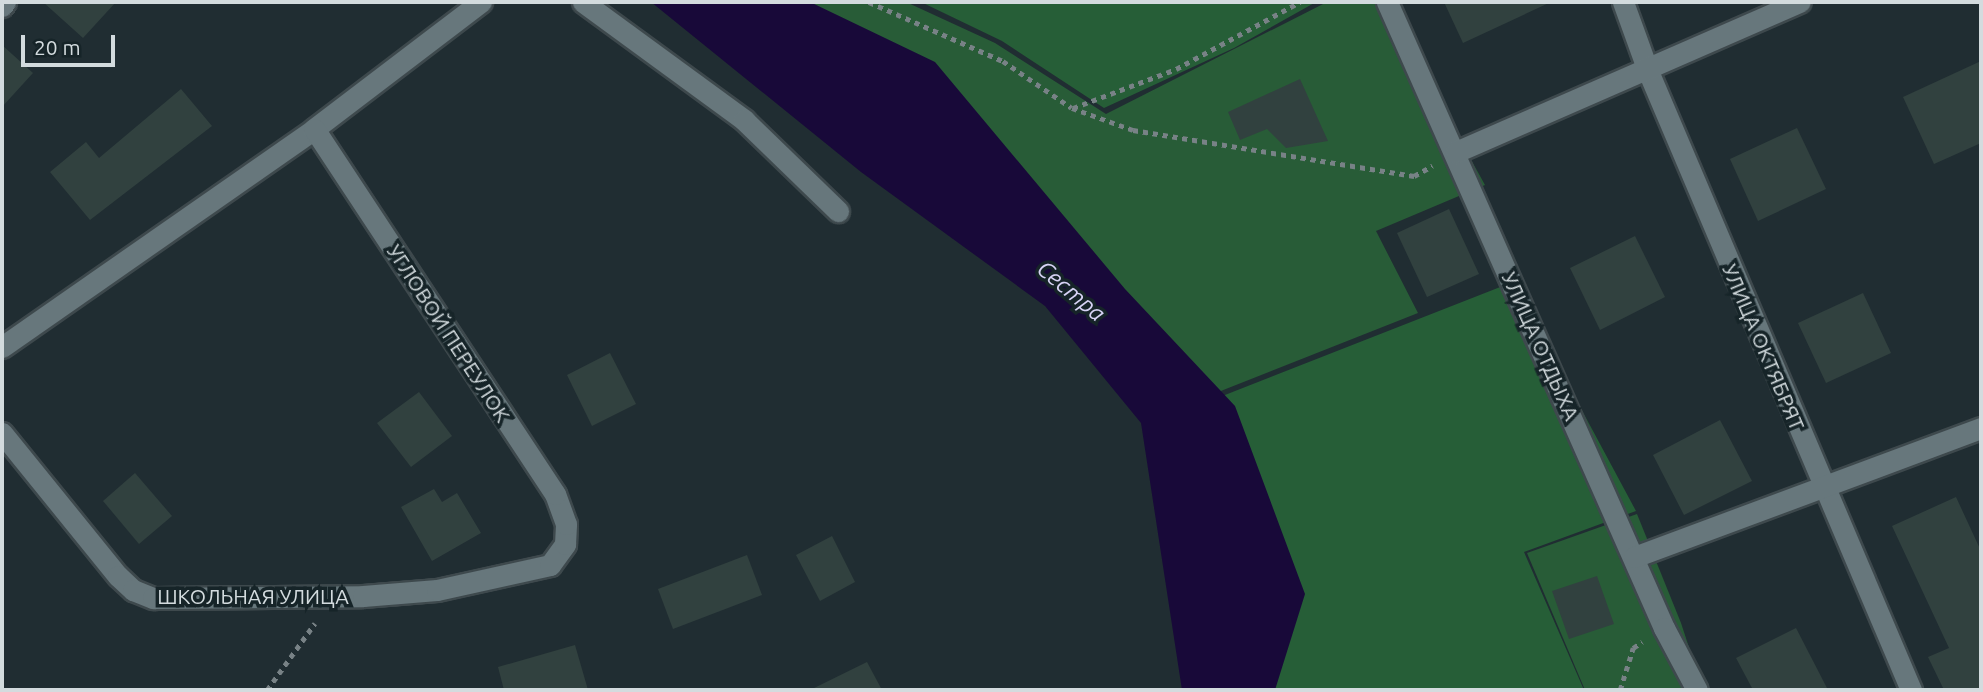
<!DOCTYPE html>
<html>
<head>
<meta charset="utf-8">
<style>
	body { margin:0 }
	#map { position:relative; width:1983px; height:692px; overflow:hidden; background:#202d32; font-family:Ubuntu,sans-serif }
	div>[style] { position:absolute }
	[style*='--x'] { left:calc(var(--x)*1px); top:calc(var(--y)*1px); width:calc(var(--w)*1px); rotate:calc(var(--a)*1deg) }
	.green>* { inset:0; background:#285c37 }
	.forest>* { inset:0; background:#265e37 }
	.water>* { inset:0; background:#180939 }
	.building>* { inset:0; background:#31413f }
	.path>* { height:4.5px; margin-top:-2.25px; transform-origin:0; background:repeating-linear-gradient(90deg,#788286 0 5px,transparent 0 10px) }
	.roads { filter:drop-shadow(2px 0 #3e494d) drop-shadow(-2px 0 #3e494d) drop-shadow(0 2px #3e494d) drop-shadow(0 -2px #3e494d) }
	.minor>* { height:21px; margin:-10.5px; padding:0 10.5px; transform-origin:10.5px; border-radius:10.5px; background:#67777c }
	span { translate:-50% -50%; white-space:nowrap; text-align:center; line-height:1.15; -webkit-text-stroke:7px #162428; paint-order:stroke }
	.street-label { font-size:21px; color:#d3dbde }
	.water-label { font-size:23px; color:#d7d3f5; font-style:italic }
	.frame { position:absolute; inset:0; border:4px solid #d3dbde; pointer-events:none }
	.scale { position:absolute; left:21px; top:35px; width:94px; height:32px; box-sizing:border-box; border:4px solid #d3dbde; border-top:0; padding-left:9px; font-size:21px; line-height:24px; white-space:nowrap; color:#d3dbde; -webkit-text-stroke:5px #162428; paint-order:stroke }
</style>
</head>
<body>
<div id="map">
	<div class="green">
		<div style="clip-path:polygon(762px 2px,906px 2px,995px 43px,1106px 114px,1327px 2px,1384px 2px,1485px 185px,1376px 231px,1418px 313px,1198px 400px)"></div>
		<div style="clip-path:polygon(1637px 514px,1681px 623px,1703px 690px,1585px 690px,1527px 553px)"></div>
	</div>
	<div class="forest">
		<div style="clip-path:polygon(921px 2px,1316px 2px,1234px 48px,1104px 108px,1002px 41px)"></div>
		<div style="clip-path:polygon(1513px 282px,1636px 511px,1524px 552px,1584px 690px,1269px 690px,1202px 404px)"></div>
	</div>
	<div class="water">
		<div style="clip-path:polygon(651px 2px,810px 2px,935px 62px,1125px 289px,1235px 406px,1305px 594px,1275px 690px,1182px 690px,1141px 423px,1045px 306px,861px 172px)"></div>
	</div>
	<div class="building">
		<div style="clip-path:polygon(43px 2px,116px 2px,83px 38px)"></div>
		<div style="clip-path:polygon(1444px 2px,1551px 2px,1463px 43px)"></div>
		<div style="clip-path:polygon(2px 45px,33px 73px,2px 107px)"></div>
		<div style="clip-path:polygon(1981px 61px,1981px 143px,1934px 164px,1903px 97px)"></div>
		<div style="clip-path:polygon(1300px 79px,1328px 141px,1286px 148px,1267px 129px,1240px 140px,1228px 112px)"></div>
		<div style="clip-path:polygon(181px 89px,212px 126px,90px 220px,50px 172px,86px 142px,99px 158px)"></div>
		<div style="clip-path:polygon(1797px 128px,1826px 189px,1758px 221px,1730px 159px)"></div>
		<div style="clip-path:polygon(1449px 209px,1479px 274px,1427px 297px,1397px 233px)"></div>
		<div style="clip-path:polygon(1635px 236px,1665px 297px,1600px 330px,1570px 268px)"></div>
		<div style="clip-path:polygon(1863px 293px,1891px 353px,1826px 383px,1798px 323px)"></div>
		<div style="clip-path:polygon(610px 353px,636px 404px,592px 426px,567px 375px)"></div>
		<div style="clip-path:polygon(419px 392px,452px 436px,411px 467px,377px 423px)"></div>
		<div style="clip-path:polygon(1720px 420px,1752px 481px,1684px 515px,1653px 455px)"></div>
		<div style="clip-path:polygon(135px 473px,172px 516px,139px 544px,103px 501px)"></div>
		<div style="clip-path:polygon(434px 489px,442px 502px,457px 493px,481px 533px,432px 561px,401px 507px)"></div>
		<div style="clip-path:polygon(1956px 497px,1981px 551px,1981px 690px,1944px 690px,1928px 657px,1949px 648px,1892px 526px)"></div>
		<div style="clip-path:polygon(832px 536px,855px 582px,820px 601px,796px 555px)"></div>
		<div style="clip-path:polygon(747px 555px,762px 595px,673px 629px,658px 589px)"></div>
		<div style="clip-path:polygon(1597px 576px,1614px 624px,1569px 639px,1552px 591px)"></div>
		<div style="clip-path:polygon(1796px 628px,1828px 690px,1753px 690px,1736px 658px)"></div>
		<div style="clip-path:polygon(575px 645px,588px 690px,504px 690px,498px 667px)"></div>
		<div style="clip-path:polygon(867px 662px,882px 690px,810px 690px)"></div>
	</div>
	<div class="path">
		<div style="--x:869;--y:2;--w:146;--a:23.8"></div>
		<div style="--x:1003;--y:61;--w:83;--a:34.3"></div>
		<div style="--x:1072;--y:108;--w:65;--a:19.8"></div>
		<div style="--x:1133;--y:130;--w:285;--a:9.3"></div>
		<div style="--x:1414;--y:176;--w:21;--a:-29"></div>
		<div style="--x:1073;--y:108;--w:110;--a:-20.7"></div>
		<div style="--x:1176;--y:69;--w:141;--a:-28.4"></div>
		<div style="--x:267;--y:690;--w:82;--a:-54.4"></div>
		<div style="--x:1620;--y:690;--w:44;--a:-72.8"></div>
		<div style="--x:1633;--y:648;--w:11;--a:-34"></div>
	</div>
	<div class="roads">
		<div class="minor">
			<div style="--x:583;--y:2;--w:200;--a:36.2"></div>
			<div style="--x:744;--y:120;--w:131;--a:44.1"></div>
			<div style="--x:1387;--y:2;--w:685;--a:66.13"></div>
			<div style="--x:1664;--y:628;--w:70;--a:62"></div>
			<div style="--x:1623;--y:2;--w:73;--a:70.1"></div>
			<div style="--x:1648;--y:71;--w:673;--a:66.98"></div>
			<div style="--x:2;--y:6;--w:5;--a:-53"></div>
			<div style="--x:1456;--y:152;--w:375;--a:-23.6"></div>
			<div style="--x:2;--y:347;--w:381;--a:-34.9"></div>
			<div style="--x:314;--y:129;--w:210;--a:-37.3"></div>
			<div style="--x:2;--y:433;--w:184;--a:51"></div>
			<div style="--x:118;--y:576;--w:21;--a:43"></div>
			<div style="--x:133;--y:590;--w:22;--a:22"></div>
			<div style="--x:153;--y:598;--w:210;--a:-0.5"></div>
			<div style="--x:363;--y:596;--w:74;--a:-4.6"></div>
			<div style="--x:437;--y:590;--w:116;--a:-12.5"></div>
			<div style="--x:550;--y:565;--w:26;--a:-54"></div>
			<div style="--x:565;--y:544;--w:20;--a:-87"></div>
			<div style="--x:566;--y:524;--w:32;--a:-110"></div>
			<div style="--x:555;--y:494;--w:437;--a:-123.4"></div>
			<div style="--x:1634;--y:557;--w:370;--a:-20.4"></div>
		</div>
	</div>
	<div class="street-label">
		<span style="left:449px;top:333px;rotate:57deg">УГЛОВОЙ ПЕРЕУЛОК</span>
		<span style="left:1541px;top:346px;rotate:66deg">УЛИЦА ОТДЫХА</span>
		<span style="left:1764px;top:347px;rotate:67deg">УЛИЦА ОКТЯБРЯТ</span>
		<span style="left:253px;top:596px">ШКОЛЬНАЯ УЛИЦА</span>
	</div>
	<div class="water-label">
		<span style="left:1071px;top:291px;rotate:40deg">Сестра</span>
	</div>
	<div class="frame"></div>
	<div class="scale">20 m</div>
</div>
</body>
</html>
